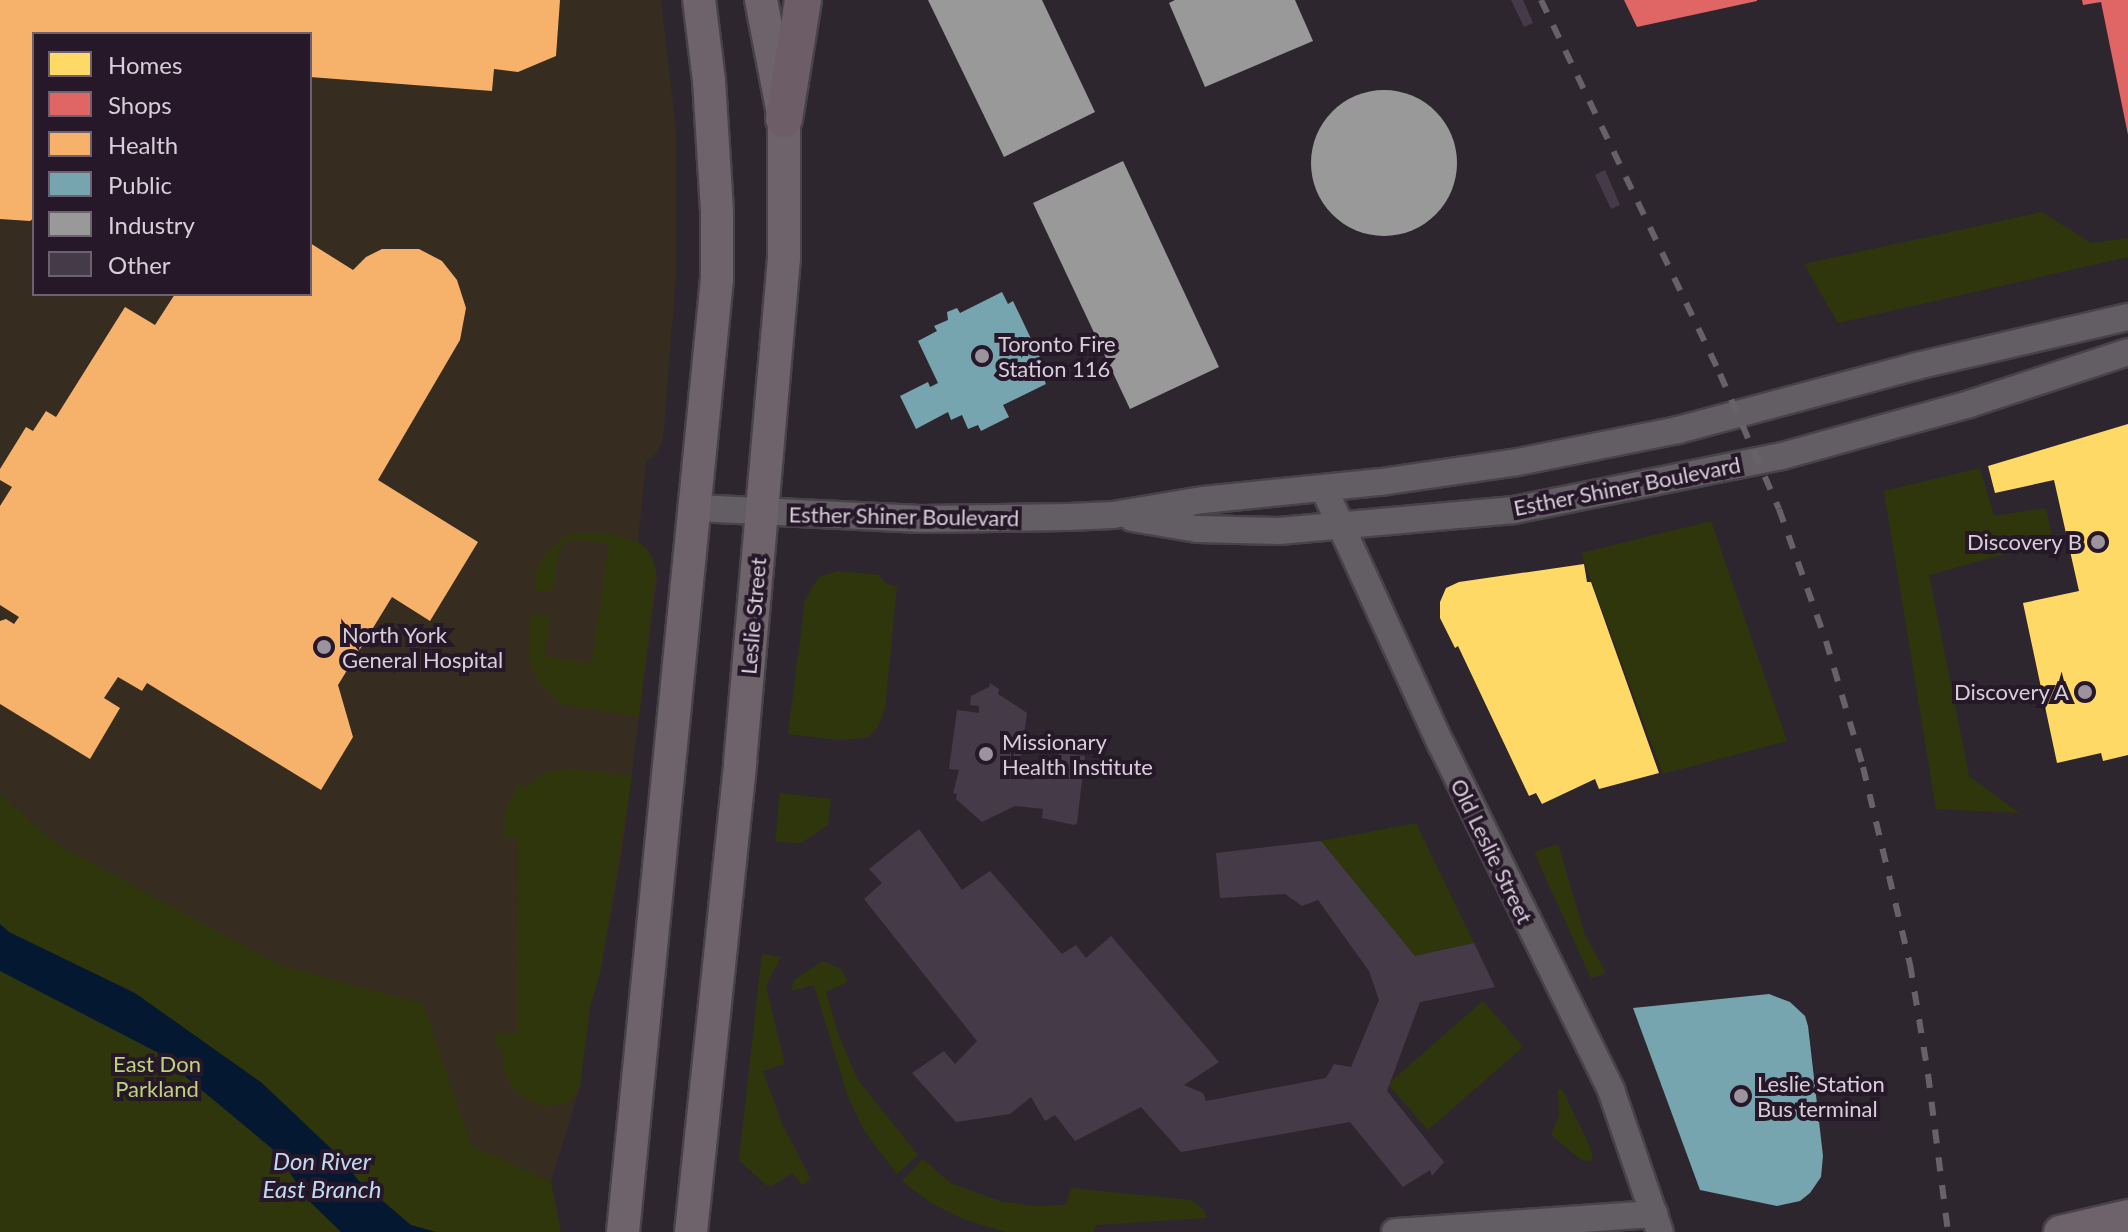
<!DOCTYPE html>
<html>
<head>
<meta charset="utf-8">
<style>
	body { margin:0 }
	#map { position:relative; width:2128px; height:1232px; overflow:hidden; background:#2d262f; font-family:Lato,sans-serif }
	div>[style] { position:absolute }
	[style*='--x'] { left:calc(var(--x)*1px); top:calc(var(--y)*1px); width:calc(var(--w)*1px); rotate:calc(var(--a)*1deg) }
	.education>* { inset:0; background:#372c20 }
	.green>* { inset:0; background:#30360c }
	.water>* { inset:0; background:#041832 }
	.homes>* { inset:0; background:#ffd966 }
	.shops>* { inset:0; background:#e06666 }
	.health>* { inset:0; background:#f6b26b }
	.public>* { inset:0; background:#76a5af }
	.industry>* { inset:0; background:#999 }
	.round { border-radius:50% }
	.building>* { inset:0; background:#453b48 }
	.roads { filter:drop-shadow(2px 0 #484249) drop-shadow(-2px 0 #484249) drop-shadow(0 2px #484249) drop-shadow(0 -2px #484249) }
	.minor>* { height:26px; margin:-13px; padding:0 13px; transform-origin:13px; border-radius:13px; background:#635d64 }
	.major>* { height:32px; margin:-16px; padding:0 16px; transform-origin:16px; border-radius:16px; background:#6e626b }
	.highway>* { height:36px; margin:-18px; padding:0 18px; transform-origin:18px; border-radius:18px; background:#6d5d66 }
	.rail>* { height:6px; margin-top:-3px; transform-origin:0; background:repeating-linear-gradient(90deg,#676268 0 14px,transparent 0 28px) }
	.dots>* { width:22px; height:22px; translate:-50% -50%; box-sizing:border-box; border:4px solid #261829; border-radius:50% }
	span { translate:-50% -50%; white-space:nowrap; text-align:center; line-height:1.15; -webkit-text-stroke:8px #261829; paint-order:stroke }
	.poi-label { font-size:22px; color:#d7ced9 }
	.left { translate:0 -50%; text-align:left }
	.right { translate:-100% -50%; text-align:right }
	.street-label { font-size:22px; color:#d7ced9 }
	.park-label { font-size:22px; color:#bfd27d }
	.water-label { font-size:24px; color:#c0d8f2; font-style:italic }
	.legend { position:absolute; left:32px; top:32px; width:280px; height:264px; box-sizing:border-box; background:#261829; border:2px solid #6d616f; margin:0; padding:10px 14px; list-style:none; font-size:24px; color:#d7ced9 }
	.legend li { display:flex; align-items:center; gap:16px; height:40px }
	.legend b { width:40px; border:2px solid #6d616f }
</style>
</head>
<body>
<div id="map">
	<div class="education">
		<div style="clip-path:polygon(evenodd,0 0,661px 0,676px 130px,676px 276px,663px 440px,657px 453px,646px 462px,638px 541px,653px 558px,657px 578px,621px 858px,600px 974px,590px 1006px,580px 1087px,551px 1182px,471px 1146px,422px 1004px,280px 965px,57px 844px,0 794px,0 0,34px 34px,310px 34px,310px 294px,34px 294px,34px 34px)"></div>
	</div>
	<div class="green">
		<div style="clip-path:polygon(2042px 212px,2091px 243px,2128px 238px,2128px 257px,1838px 323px,1804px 264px)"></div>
		<div style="clip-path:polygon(1980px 468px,1994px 516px,2046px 508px,2053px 541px,1929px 575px,1969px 776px,2019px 813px,1936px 809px,1884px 491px)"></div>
		<div style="clip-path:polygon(1711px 521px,1787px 741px,1663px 774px,1581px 553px)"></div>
		<div style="clip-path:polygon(582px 533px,607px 533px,638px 542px,647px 549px,656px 568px,639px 717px,561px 704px,538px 681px,530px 662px,530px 618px,535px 614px,550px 617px,544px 656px,592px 663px,609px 544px,576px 539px,566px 542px,559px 551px,554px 585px,548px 592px,535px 590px,537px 568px,546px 552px,568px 535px)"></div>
		<div style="clip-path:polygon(837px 571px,879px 575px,887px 584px,897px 586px,885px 709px,877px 728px,867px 738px,837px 740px,788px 734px,805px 600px,819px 577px)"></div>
		<div style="clip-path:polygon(569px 769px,632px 776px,600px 974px,590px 1006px,580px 1087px,569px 1102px,545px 1107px,525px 1098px,512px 1087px,503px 1069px,502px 1048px,495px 1048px,495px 1034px,517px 1033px,518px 838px,504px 838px,505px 812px,518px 784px,526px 788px,544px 774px)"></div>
		<div style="clip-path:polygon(780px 793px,831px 799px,828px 825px,801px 843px,775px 842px)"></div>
		<div style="clip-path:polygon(0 794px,57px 844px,280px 965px,423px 1004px,471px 1145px,551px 1182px,561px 1232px,0 1232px)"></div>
		<div style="clip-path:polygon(1416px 823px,1474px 943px,1415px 956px,1321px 841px)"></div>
		<div style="clip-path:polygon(1558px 844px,1585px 935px,1606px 973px,1591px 978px,1534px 852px)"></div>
		<div style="clip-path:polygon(762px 954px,781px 957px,766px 986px,785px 1064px,763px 1071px,783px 1126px,811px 1179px,802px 1185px,793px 1173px,772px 1186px,766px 1185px,739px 1160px)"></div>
		<div style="clip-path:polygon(823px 961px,841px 969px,848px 982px,826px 992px,839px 1036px,858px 1080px,918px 1155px,897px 1174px,865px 1132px,848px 1097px,814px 985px,791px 991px,794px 980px)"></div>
		<div style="clip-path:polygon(1483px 1001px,1523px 1047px,1428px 1130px,1388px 1084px)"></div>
		<div style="clip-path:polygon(1562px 1089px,1591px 1149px,1593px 1161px,1581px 1160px,1551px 1135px,1559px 1115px,1558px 1090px)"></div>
		<div style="clip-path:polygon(923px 1159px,950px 1183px,1000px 1201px,1033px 1206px,1066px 1205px,1071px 1188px,1191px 1200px,1204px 1210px,1207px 1218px,1096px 1225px,1093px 1232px,1005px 1232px,963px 1219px,931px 1203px,902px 1181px)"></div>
	</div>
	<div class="water">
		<div style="clip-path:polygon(0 924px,9px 932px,135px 993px,262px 1083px,340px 1157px,358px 1180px,411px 1225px,436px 1232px,341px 1232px,308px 1200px,276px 1152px,187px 1078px,174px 1061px,0 971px)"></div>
	</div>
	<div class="homes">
		<div style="clip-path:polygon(2128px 424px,2128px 755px,2103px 761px,2101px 753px,2057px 763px,2023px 603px,2079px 591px,2054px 480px,1995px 493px,1988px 466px)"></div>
		<div style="clip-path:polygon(1584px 564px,1587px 582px,1591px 582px,1659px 773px,1599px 789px,1595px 779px,1542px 804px,1536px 793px,1529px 796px,1458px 646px,1455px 648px,1440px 618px,1440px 602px,1446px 588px,1459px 582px)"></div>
	</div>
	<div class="shops">
		<div style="clip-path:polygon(1624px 0,1757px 0,1757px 1px,1637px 27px)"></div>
		<div style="clip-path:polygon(2082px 0,2128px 0,2128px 135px,2101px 2px,2083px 5px)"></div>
	</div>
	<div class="health">
		<div style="clip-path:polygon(0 0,560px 0,556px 56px,518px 72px,494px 69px,492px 91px,310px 77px,310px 34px,34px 34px,34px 218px,30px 221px,0 219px)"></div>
		<div style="clip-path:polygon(310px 243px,353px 270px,366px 257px,382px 249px,419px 249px,442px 261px,457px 280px,466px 308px,460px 340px,378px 480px,478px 542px,430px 621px,392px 597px,338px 685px,353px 737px,321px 790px,147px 683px,142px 691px,118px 677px,104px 698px,120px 708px,90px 759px,0 704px,0 621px,6px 619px,14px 624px,19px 617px,0 605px,0 506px,12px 487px,0 480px,0 469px,26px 427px,33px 431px,46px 411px,56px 417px,125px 307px,155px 325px,175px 294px,310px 294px)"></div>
	</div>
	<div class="public">
		<div style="clip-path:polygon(1002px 292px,1008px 304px,1013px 301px,1046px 370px,1041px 373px,1046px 384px,1003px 405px,1009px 417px,981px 431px,978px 425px,968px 429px,962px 415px,951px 420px,948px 412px,916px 429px,900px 396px,928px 382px,930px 387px,938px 383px,918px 341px,937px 331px,934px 326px,948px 320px,947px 312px,957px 308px,960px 313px)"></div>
		<div style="clip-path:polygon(1769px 994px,1790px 1002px,1805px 1016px,1808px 1026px,1823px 1156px,1821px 1177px,1810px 1193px,1800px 1201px,1777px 1206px,1700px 1190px,1633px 1008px)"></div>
	</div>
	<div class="industry">
		<div style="clip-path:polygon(928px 0,1042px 0,1095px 112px,1004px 157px)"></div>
		<div style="clip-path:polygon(1175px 0,1295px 0,1313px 41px,1205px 87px,1169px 3px)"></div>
		<div class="round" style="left:1311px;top:90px;width:146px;height:146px"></div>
		<div style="clip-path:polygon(1123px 161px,1219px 367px,1130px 409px,1033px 203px)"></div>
	</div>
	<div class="building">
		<div style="clip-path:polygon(1511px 0,1523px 0,1533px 23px,1524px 27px)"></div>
		<div style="clip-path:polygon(1605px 170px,1620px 205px,1611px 209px,1595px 175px)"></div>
		<div style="clip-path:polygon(990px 683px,999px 689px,998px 694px,1027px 713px,1018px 778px,1033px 780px,1035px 767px,1044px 768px,1050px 756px,1059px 757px,1059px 753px,1085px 756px,1077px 823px,1074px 825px,1042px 818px,1043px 809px,1015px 806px,982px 822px,956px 799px,957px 794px,953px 793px,959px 770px,949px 769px,957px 710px,979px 713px,979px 706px,970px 705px,971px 696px,989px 687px)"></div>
		<div style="clip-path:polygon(919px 829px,962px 890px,990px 871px,1062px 954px,1076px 945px,1086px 958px,1111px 936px,1219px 1062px,1184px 1085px,1203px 1093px,1206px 1101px,1326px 1078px,1334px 1064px,1351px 1067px,1379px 1000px,1369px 971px,1318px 900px,1302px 906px,1285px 894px,1220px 898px,1216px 853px,1321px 841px,1415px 956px,1474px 943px,1495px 987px,1420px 1002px,1387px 1091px,1444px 1162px,1432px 1176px,1430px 1170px,1403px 1187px,1350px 1122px,1181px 1152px,1141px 1107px,1075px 1141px,1055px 1115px,1045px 1121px,1031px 1097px,1010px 1114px,956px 1122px,912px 1073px,944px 1051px,955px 1064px,977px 1041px,864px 899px,882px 883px,869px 869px)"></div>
	</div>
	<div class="roads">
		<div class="minor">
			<div style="--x:1324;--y:489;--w:281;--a:65.4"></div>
			<div style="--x:1441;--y:744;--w:386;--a:63.8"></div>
			<div style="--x:1611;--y:1090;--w:150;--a:71"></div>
			<div style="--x:696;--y:508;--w:225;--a:2.8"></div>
			<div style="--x:921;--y:519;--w:148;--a:-0.8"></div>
			<div style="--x:1069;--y:517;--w:44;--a:-2.6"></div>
			<div style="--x:1113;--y:515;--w:91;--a:-9.5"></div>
			<div style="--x:1203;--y:500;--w:179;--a:-5.8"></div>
			<div style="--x:1381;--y:482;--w:138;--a:-8.3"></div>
			<div style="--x:1518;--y:462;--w:163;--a:-11.3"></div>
			<div style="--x:1678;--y:430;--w:247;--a:-15"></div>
			<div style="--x:1917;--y:366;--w:217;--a:-13.1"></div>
			<div style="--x:1132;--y:518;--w:66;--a:9.6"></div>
			<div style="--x:1197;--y:529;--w:82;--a:1.4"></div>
			<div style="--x:1279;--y:531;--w:236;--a:-5.1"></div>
			<div style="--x:1514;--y:510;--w:273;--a:-11.4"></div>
			<div style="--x:1782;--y:456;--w:194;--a:-15.5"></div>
			<div style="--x:1969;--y:404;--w:167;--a:-18.1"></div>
			<div style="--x:1395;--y:1232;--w:260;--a:-4"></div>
		</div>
		<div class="major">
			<div style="--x:623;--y:1232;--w:958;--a:-84.37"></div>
			<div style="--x:717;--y:279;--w:68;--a:-90"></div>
			<div style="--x:717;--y:211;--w:130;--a:-93.5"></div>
			<div style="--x:709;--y:81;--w:82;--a:-97"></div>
			<div style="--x:691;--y:1232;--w:472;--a:-84"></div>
			<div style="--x:740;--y:763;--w:507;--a:-85.02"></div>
			<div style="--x:784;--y:258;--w:139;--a:-90"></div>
			<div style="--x:784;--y:119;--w:121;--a:-100.9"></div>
			<div style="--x:2060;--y:1232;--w:70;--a:-13.2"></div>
		</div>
		<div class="highway">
			<div style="--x:784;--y:119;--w:121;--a:-80.9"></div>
		</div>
	</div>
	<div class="rail">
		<div style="--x:1541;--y:0;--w:415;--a:64.4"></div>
		<div style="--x:1720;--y:374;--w:147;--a:66.4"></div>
		<div style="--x:1779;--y:509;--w:140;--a:70.4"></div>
		<div style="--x:1826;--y:641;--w:131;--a:73.6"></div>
		<div style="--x:1863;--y:767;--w:203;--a:76.6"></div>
		<div style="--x:1910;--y:964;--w:111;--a:80.7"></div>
		<div style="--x:1928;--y:1074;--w:159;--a:82.8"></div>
	</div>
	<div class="dots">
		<div style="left:982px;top:356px;background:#9c939e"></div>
		<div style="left:2098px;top:542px;background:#9c939e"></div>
		<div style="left:324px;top:647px;background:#9c939e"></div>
		<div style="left:2085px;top:692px;background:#9c939e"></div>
		<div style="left:986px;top:754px;background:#9c939e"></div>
		<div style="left:1741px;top:1096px;background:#9c939e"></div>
	</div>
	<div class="poi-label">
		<span class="left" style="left:998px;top:356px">Toronto Fire<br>Station 116</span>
		<span class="right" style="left:2082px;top:542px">Discovery B</span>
		<span class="left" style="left:342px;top:647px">North York<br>General Hospital</span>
		<span class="right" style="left:2069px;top:692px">Discovery A</span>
		<span class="left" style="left:1002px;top:754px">Missionary<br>Health Institute</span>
		<span class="left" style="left:1757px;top:1096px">Leslie Station<br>Bus terminal</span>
	</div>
	<div class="street-label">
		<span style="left:1627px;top:486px;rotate:-11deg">Esther Shiner Boulevard</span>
		<span style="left:904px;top:516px;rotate:1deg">Esther Shiner Boulevard</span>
		<span style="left:753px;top:616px;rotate:-85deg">Leslie Street</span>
		<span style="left:1492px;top:851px;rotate:64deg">Old Leslie Street</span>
	</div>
	<div class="park-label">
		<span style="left:157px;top:1076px">East Don<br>Parkland</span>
	</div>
	<div class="water-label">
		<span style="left:322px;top:1175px">Don River<br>East Branch</span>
	</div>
	<ul class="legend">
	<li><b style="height:22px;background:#ffd966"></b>Homes</li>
	<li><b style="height:22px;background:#e06666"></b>Shops</li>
	<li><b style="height:22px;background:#f6b26b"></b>Health</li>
	<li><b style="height:22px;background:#76a5af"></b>Public</li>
	<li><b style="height:22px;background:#999"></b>Industry</li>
	<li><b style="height:22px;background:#453b48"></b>Other</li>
	</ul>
</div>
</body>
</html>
